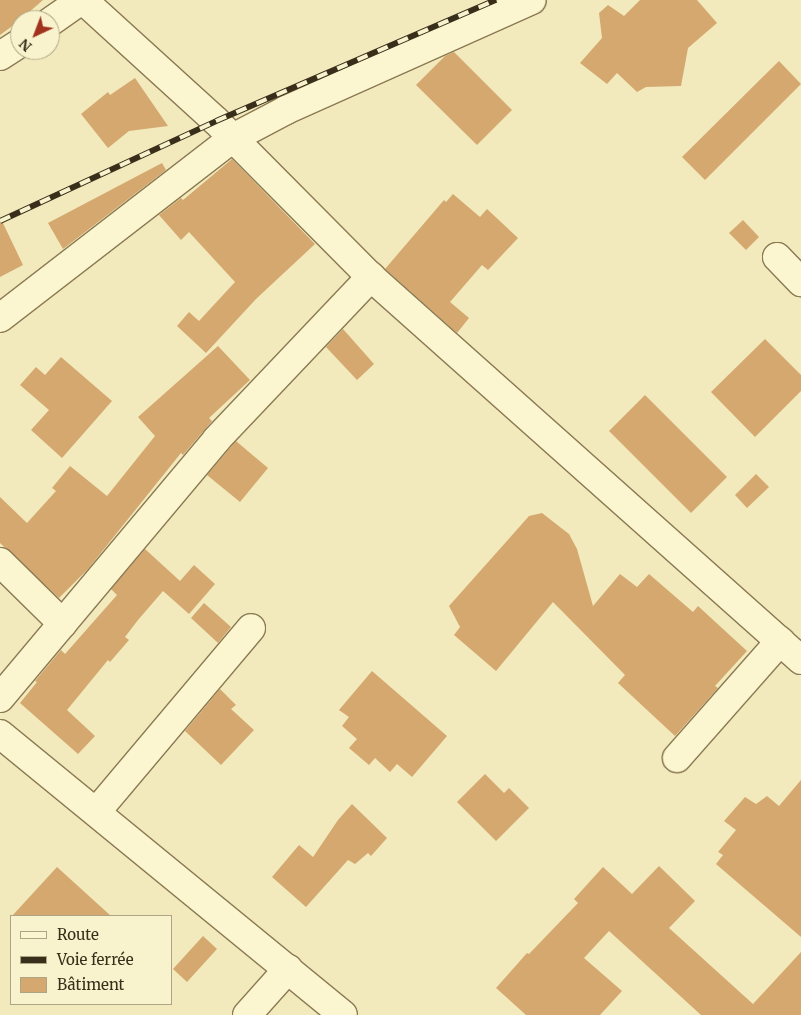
<!DOCTYPE html>
<html>
<head>
<meta charset="utf-8">
<style>
	body { margin:0 }
	#map { position:relative; width:801px; height:1015px; overflow:hidden; background:#f2eabc; font-family:Merriweather,serif }
	div>[style] { position:absolute }
	[style*='--x'] { left:calc(var(--x)*1px); top:calc(var(--y)*1px); width:calc(var(--w)*1px); rotate:calc(var(--a)*1deg) }
	.building>* { inset:0; background:#d4a86e }
	.roads { filter:drop-shadow(1px 0 #8b7a54) drop-shadow(-1px 0 #8b7a54) drop-shadow(0 1px #8b7a54) drop-shadow(0 -1px #8b7a54) }
	.street>* { height:28px; margin:-14px; padding:0 14px; transform-origin:14px; border-radius:14px; background:#fcf6d0 }
	.rail>* { height:5.5px; margin-top:-2.75px; transform-origin:0; background:repeating-linear-gradient(90deg,#f9f3cd 0 11px,#392e1a 0 22px); box-sizing:border-box; border-block:1px solid #392e1a }
	span { translate:-50% -50%; white-space:nowrap; text-align:center; line-height:1.15; -webkit-text-stroke:4px #f9f3cd; paint-order:stroke }
	.legend { position:absolute; left:10px; top:915px; width:162px; height:90px; box-sizing:border-box; background:#f9f3cd; border:1px solid #aca485; margin:0; padding:6px 9px; list-style:none; font-size:15px; color:#392e1a }
	.legend li { display:flex; align-items:center; gap:10px; height:25px }
	.legend b { width:25px; border:1px solid #aca485 }
	.north { position:absolute; left:10px; top:10px; width:50px; height:50px; box-sizing:border-box; background:#f9f3cd; border:1px solid #aca485; border-radius:50%; rotate:223deg; font-size:14px; font-weight:700; line-height:20px; text-align:center; color:#392e1a }
	.north::after { content:''; display:block; margin:auto; width:18px; height:22px; background:#a0321e; clip-path:polygon(50% 0,100% 100%,50% 72%,0 100%) }
</style>
</head>
<body>
<div id="map">
	<div class="building">
		<div style="clip-path:polygon(0 0,43px 0,19px 21px,0 35px)"></div>
		<div style="clip-path:polygon(640px 0,697px 0,717px 23px,688px 48px,681px 86px,646px 87px,637px 92px,617px 73px,607px 84px,580px 63px,602px 38px,599px 13px,608px 5px,624px 16px)"></div>
		<div style="clip-path:polygon(454px 52px,512px 110px,477px 145px,416px 85px,445px 56px)"></div>
		<div style="clip-path:polygon(779px 61px,801px 84px,705px 180px,682px 157px)"></div>
		<div style="clip-path:polygon(135px 78px,168px 126px,129px 131px,108px 148px,81px 114px,108px 92px,110px 95px)"></div>
		<div style="clip-path:polygon(232px 159px,315px 244px,256px 299px,206px 353px,177px 326px,189px 312px,199px 321px,235px 282px,189px 232px,181px 240px,159px 215px,181px 198px,183px 200px)"></div>
		<div style="clip-path:polygon(162px 163px,166px 170px,63px 249px,48px 223px)"></div>
		<div style="clip-path:polygon(453px 194px,480px 217px,487px 209px,518px 238px,488px 270px,482px 265px,450px 302px,469px 318px,457px 333px,385px 269px,444px 200px,446px 202px)"></div>
		<div style="clip-path:polygon(0 217px,23px 265px,0 277px)"></div>
		<div style="clip-path:polygon(743px 220px,759px 237px,746px 250px,729px 233px)"></div>
		<div style="clip-path:polygon(343px 329px,374px 364px,357px 380px,326px 347px)"></div>
		<div style="clip-path:polygon(765px 339px,801px 375px,801px 391px,755px 437px,711px 392px)"></div>
		<div style="clip-path:polygon(218px 346px,250px 380px,209px 418px,212px 421px,183px 455px,181px 453px,88px 569px,59px 598px,0 543px,0 497px,27px 523px,56px 491px,52px 488px,70px 466px,107px 496px,155px 436px,138px 417px)"></div>
		<div style="clip-path:polygon(61px 357px,112px 401px,62px 458px,31px 430px,49px 410px,20px 385px,36px 367px,45px 375px)"></div>
		<div style="clip-path:polygon(645px 395px,727px 477px,691px 513px,609px 431px)"></div>
		<div style="clip-path:polygon(236px 441px,268px 468px,240px 502px,207px 475px)"></div>
		<div style="clip-path:polygon(756px 474px,769px 487px,747px 508px,735px 495px)"></div>
		<div style="clip-path:polygon(542px 513px,569px 534px,577px 549px,593px 606px,620px 574px,637px 587px,649px 574px,693px 612px,698px 606px,747px 651px,715px 686px,718px 688px,675px 736px,618px 683px,625px 675px,553px 602px,496px 671px,454px 635px,460px 627px,449px 606px,529px 516px)"></div>
		<div style="clip-path:polygon(145px 549px,180px 581px,194px 565px,215px 584px,189px 614px,163px 591px,138px 620px,125px 637px,129px 640px,110px 662px,108px 660px,67px 710px,95px 736px,78px 754px,20px 703px,37px 682px,35px 681px,61px 650px,65px 654px,117px 595px,111px 589px)"></div>
		<div style="clip-path:polygon(204px 603px,231px 627px,218px 643px,191px 618px)"></div>
		<div style="clip-path:polygon(372px 671px,447px 736px,412px 777px,397px 764px,390px 772px,375px 758px,369px 765px,349px 748px,357px 739px,342px 726px,349px 717px,339px 710px)"></div>
		<div style="clip-path:polygon(220px 689px,236px 705px,231px 709px,254px 730px,221px 765px,185px 731px)"></div>
		<div style="clip-path:polygon(485px 774px,504px 793px,509px 788px,529px 808px,496px 841px,457px 802px)"></div>
		<div style="clip-path:polygon(801px 780px,801px 937px,716px 864px,723px 855px,718px 852px,736px 830px,724px 821px,745px 797px,756px 804px,767px 796px,779px 806px)"></div>
		<div style="clip-path:polygon(352px 804px,387px 838px,371px 856px,368px 853px,355px 864px,348px 860px,306px 907px,272px 877px,299px 845px,313px 857px,338px 820px)"></div>
		<div style="clip-path:polygon(659px 866px,695px 901px,669px 928px,753px 1004px,801px 952px,801px 1015px,701px 1015px,609px 931px,584px 958px,622px 991px,600px 1015px,526px 1015px,496px 988px,527px 953px,529px 954px,578px 903px,574px 899px,603px 867px,632px 894px)"></div>
		<div style="clip-path:polygon(57px 867px,111px 916px,12px 916px)"></div>
		<div style="clip-path:polygon(203px 936px,217px 949px,187px 982px,173px 969px)"></div>
	</div>
	<div class="roads">
		<div class="street">
			<div style="--x:83;--y:0;--w:180;--a:42.3"></div>
			<div style="--x:216;--y:121;--w:220;--a:45.2"></div>
			<div style="--x:371;--y:277;--w:576;--a:41.69"></div>
			<div style="--x:50;--y:22;--w:39;--a:-35"></div>
			<div style="--x:0;--y:56;--w:24;--a:-33"></div>
			<div style="--x:777;--y:257;--w:35;--a:46"></div>
			<div style="--x:0;--y:318;--w:294;--a:-37.7"></div>
			<div style="--x:233;--y:138;--w:60;--a:-27.8"></div>
			<div style="--x:286;--y:110;--w:269;--a:-24.1"></div>
			<div style="--x:0;--y:562;--w:88;--a:44.5"></div>
			<div style="--x:0;--y:698;--w:338;--a:-50"></div>
			<div style="--x:217;--y:439;--w:224;--a:-46.5"></div>
			<div style="--x:0;--y:734;--w:443;--a:39.3"></div>
			<div style="--x:677;--y:758;--w:156;--a:-48.6"></div>
			<div style="--x:97;--y:811;--w:239;--a:-49.9"></div>
			<div style="--x:247;--y:1015;--w:62;--a:-48.3"></div>
		</div>
	</div>
	<div class="rail">
		<div style="--x:0;--y:221;--w:238;--a:-24.8"></div>
		<div style="--x:216;--y:121;--w:305;--a:-23.4"></div>
	</div>
	<ul class="legend">
	<li><b style="height:6px;background:#fcf6d0"></b>Route</li>
	<li><b style="height:6px;background:#392e1a"></b>Voie ferrée</li>
	<li><b style="height:14px;background:#d4a86e"></b>Bâtiment</li>
	</ul>
	<div class="north">N</div>
</div>
</body>
</html>
